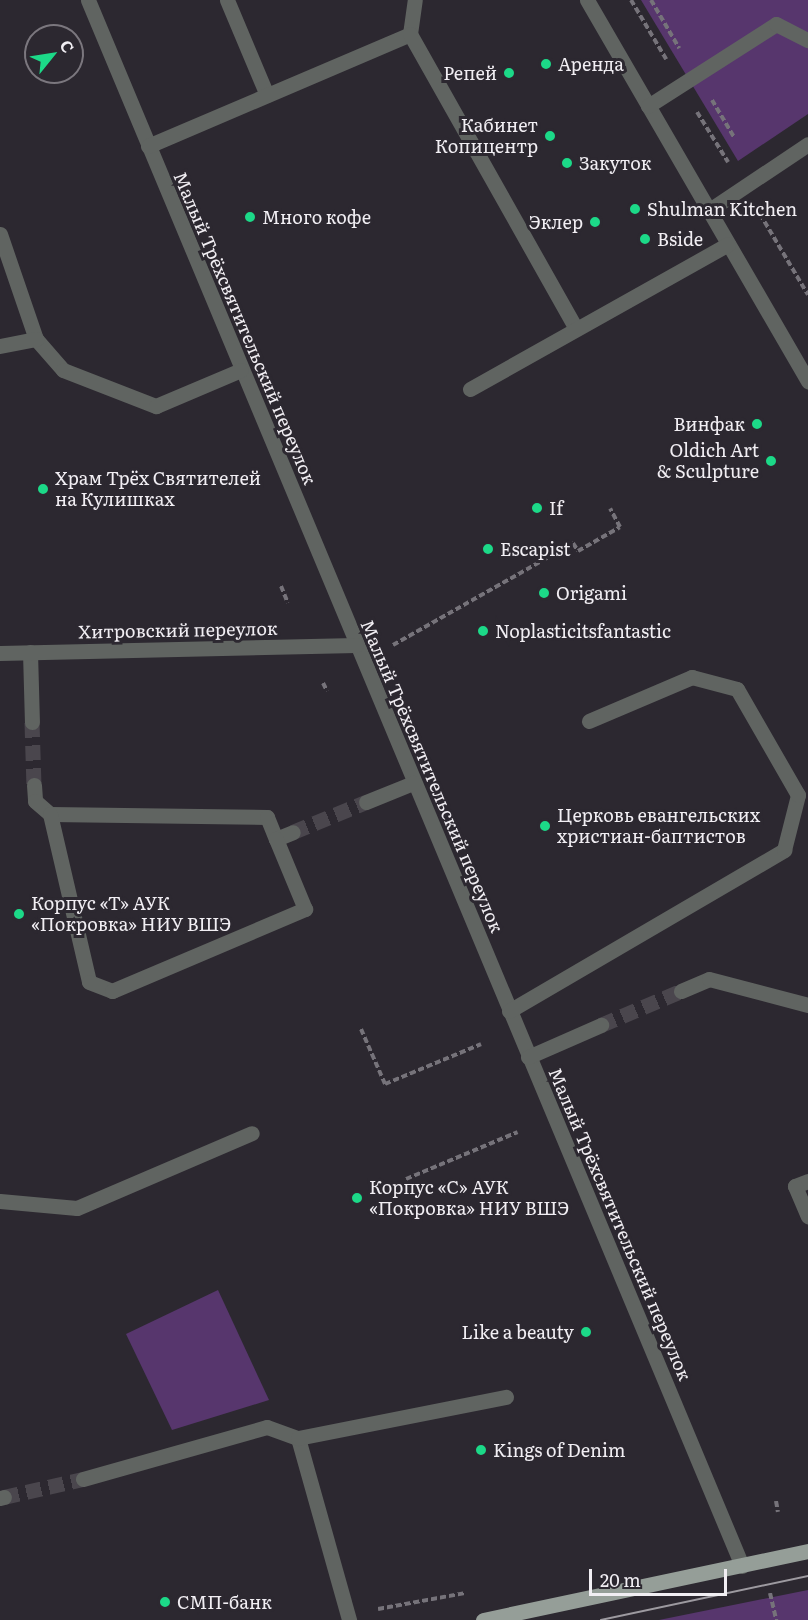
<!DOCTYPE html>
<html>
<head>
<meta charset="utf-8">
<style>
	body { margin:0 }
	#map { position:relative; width:808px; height:1620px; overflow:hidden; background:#2c2830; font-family:Literata,serif }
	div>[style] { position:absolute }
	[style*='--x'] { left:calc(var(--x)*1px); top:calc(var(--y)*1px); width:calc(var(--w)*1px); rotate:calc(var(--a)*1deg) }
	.green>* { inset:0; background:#57366d }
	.minor-tunnel>* { height:15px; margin-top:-7.5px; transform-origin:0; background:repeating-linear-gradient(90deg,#4a464d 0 15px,transparent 0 23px) }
	.path>* { height:4px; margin-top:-2px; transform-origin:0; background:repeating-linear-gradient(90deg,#76737a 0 6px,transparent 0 9px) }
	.minor>* { height:15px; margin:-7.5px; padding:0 7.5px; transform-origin:7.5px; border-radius:7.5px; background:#606461 }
	.major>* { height:15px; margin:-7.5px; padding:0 7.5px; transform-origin:7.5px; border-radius:7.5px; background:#959e98 }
	.tram>* { height:1.5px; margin:-0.75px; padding:0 0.75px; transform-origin:0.75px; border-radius:0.75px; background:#9d9aa0 }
	.dots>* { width:16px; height:16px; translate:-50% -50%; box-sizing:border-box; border:3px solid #2c2830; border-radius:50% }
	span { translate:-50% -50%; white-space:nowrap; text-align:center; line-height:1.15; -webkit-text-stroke:6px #2c2830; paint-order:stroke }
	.poi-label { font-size:18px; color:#f1eef3 }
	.left { translate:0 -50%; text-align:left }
	.right { translate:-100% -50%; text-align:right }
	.street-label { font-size:18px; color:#f1eef3 }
	.north { position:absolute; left:24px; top:24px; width:60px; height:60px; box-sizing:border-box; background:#2c2830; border:2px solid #7b777e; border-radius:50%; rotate:60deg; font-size:16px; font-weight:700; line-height:24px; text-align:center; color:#f1eef3 }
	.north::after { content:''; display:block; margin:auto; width:21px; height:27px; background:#1cd988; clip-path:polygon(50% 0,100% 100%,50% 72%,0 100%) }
	.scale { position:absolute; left:589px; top:1569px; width:138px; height:27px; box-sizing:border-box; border:3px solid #f1eef3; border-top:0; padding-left:8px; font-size:18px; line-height:21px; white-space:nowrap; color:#f1eef3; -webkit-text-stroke:4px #2c2830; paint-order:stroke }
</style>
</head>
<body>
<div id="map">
	<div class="green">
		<div style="clip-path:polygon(641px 0,808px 0,808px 114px,738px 161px)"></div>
		<div style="clip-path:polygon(218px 1290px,269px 1400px,172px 1430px,126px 1334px)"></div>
		<div style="clip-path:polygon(808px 1590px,808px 1620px,659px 1620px,793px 1593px)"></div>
	</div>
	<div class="minor-tunnel">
		<div style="--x:32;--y:722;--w:63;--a:88.2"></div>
		<div style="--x:293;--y:832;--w:79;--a:-22.3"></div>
		<div style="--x:601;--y:1025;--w:87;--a:-23"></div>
		<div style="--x:4;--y:1497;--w:81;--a:-12.8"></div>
	</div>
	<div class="path">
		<div style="--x:631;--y:0;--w:69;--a:59.3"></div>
		<div style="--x:651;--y:0;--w:56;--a:59.7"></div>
		<div style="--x:712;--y:100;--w:43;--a:59.3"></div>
		<div style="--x:697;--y:112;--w:59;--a:58.2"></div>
		<div style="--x:760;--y:214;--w:94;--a:59.3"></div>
		<div style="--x:281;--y:586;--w:18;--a:68"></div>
		<div style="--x:393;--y:645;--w:207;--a:-29.5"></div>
		<div style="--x:573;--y:543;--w:9;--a:58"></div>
		<div style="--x:578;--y:551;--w:48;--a:-29.7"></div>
		<div style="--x:620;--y:527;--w:21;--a:-118"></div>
		<div style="--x:323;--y:683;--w:9;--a:63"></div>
		<div style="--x:361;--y:1029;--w:60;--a:66.4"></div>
		<div style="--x:385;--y:1084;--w:104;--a:-22.6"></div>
		<div style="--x:406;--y:1179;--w:121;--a:-22.8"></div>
		<div style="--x:776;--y:1501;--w:11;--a:80"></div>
		<div style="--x:770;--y:1593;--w:28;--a:77"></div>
		<div style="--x:378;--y:1609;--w:88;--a:-10.4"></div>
	</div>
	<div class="minor">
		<div style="--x:88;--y:0;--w:1697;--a:67.33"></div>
		<div style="--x:227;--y:0;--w:103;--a:67.2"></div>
		<div style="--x:587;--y:0;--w:441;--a:59.9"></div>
		<div style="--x:410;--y:34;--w:34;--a:-82"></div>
		<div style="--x:648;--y:106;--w:152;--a:-32.6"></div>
		<div style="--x:776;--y:24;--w:36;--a:27"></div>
		<div style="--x:148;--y:146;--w:285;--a:-23.1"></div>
		<div style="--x:410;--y:34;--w:338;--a:60.6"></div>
		<div style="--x:708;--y:211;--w:120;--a:-33.8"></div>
		<div style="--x:0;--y:234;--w:111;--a:71.1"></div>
		<div style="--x:36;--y:339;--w:41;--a:48.9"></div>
		<div style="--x:63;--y:370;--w:100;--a:21.2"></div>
		<div style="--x:156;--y:406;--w:92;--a:-23"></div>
		<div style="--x:0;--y:346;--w:37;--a:-11"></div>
		<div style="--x:470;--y:389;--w:296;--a:-29.3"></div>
		<div style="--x:30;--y:652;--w:70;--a:88.4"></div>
		<div style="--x:0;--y:653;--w:356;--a:-1.3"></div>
		<div style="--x:34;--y:785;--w:16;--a:86"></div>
		<div style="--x:35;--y:801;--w:20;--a:41"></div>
		<div style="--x:50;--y:814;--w:217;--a:0.8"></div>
		<div style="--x:267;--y:817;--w:24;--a:68"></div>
		<div style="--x:276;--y:839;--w:18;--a:-22"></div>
		<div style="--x:366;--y:802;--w:51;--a:-22"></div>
		<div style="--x:50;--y:814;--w:172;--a:76.9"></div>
		<div style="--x:89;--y:982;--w:25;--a:21"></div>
		<div style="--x:112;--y:991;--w:210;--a:-23"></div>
		<div style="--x:305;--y:909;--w:76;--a:-112.5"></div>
		<div style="--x:681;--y:991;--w:30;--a:-23"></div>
		<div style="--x:709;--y:979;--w:102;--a:14.7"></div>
		<div style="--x:509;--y:1011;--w:319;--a:-30.3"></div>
		<div style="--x:784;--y:850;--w:57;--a:-75.7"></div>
		<div style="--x:798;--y:795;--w:122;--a:-119.9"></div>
		<div style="--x:737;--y:689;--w:47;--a:-165.1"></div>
		<div style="--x:692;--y:677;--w:112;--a:156.9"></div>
		<div style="--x:528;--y:1057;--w:80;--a:-23.7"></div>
		<div style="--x:808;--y:1181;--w:14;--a:159"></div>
		<div style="--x:795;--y:1186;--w:33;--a:67"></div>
		<div style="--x:0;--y:1201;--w:77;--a:5.2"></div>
		<div style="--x:77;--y:1208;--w:190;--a:-23.2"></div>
		<div style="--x:298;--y:1438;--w:189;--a:74.3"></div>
		<div style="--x:83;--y:1479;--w:191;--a:-15.8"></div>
		<div style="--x:267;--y:1427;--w:33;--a:20"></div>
		<div style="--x:298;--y:1438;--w:212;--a:-11.2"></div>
		<div style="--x:0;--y:1498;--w:4;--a:-14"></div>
	</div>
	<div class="major">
		<div style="--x:483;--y:1620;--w:332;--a:-12"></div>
	</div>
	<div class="tram">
		<div style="--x:601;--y:1620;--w:212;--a:-12"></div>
	</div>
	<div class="dots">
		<div style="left:546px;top:64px;background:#1cd988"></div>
		<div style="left:509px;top:73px;background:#1cd988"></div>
		<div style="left:550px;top:136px;background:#1cd988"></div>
		<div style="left:567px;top:163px;background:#1cd988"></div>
		<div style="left:635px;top:209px;background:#1cd988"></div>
		<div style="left:250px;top:217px;background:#1cd988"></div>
		<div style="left:595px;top:222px;background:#1cd988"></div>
		<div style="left:645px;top:239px;background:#1cd988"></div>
		<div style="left:757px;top:424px;background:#1cd988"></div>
		<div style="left:771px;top:461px;background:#1cd988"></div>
		<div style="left:43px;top:489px;background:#1cd988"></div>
		<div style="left:537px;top:508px;background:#1cd988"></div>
		<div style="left:488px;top:549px;background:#1cd988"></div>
		<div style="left:544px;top:593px;background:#1cd988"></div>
		<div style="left:483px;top:631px;background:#1cd988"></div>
		<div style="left:545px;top:826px;background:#1cd988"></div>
		<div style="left:19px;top:914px;background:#1cd988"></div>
		<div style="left:357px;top:1198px;background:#1cd988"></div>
		<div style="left:586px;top:1332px;background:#1cd988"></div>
		<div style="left:481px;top:1450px;background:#1cd988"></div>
		<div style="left:165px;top:1602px;background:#1cd988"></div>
	</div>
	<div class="poi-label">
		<span class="left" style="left:558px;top:64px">Аренда</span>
		<span class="right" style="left:497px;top:73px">Репей</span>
		<span class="right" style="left:538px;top:136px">Кабинет<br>Копицентр</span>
		<span class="left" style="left:579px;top:163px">Закуток</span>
		<span class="left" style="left:647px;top:209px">Shulman Kitchen</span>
		<span class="left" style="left:262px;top:217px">Много кофе</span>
		<span class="right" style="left:583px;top:222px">Эклер</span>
		<span class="left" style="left:657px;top:239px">Bside</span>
		<span class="right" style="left:745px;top:424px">Винфак</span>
		<span class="right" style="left:759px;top:461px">Oldich Art<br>&amp; Sculpture</span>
		<span class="left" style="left:55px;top:489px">Храм Трёх Святителей<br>на Кулишках</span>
		<span class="left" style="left:549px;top:508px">If</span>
		<span class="left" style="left:500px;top:549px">Escapist</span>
		<span class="left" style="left:556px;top:593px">Origami</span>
		<span class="left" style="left:495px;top:631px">Noplasticitsfantastic</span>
		<span class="left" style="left:557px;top:826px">Церковь евангельских<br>христиан-баптистов</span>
		<span class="left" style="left:31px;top:914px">Корпус «Т» АУК<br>«Покровка» НИУ ВШЭ</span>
		<span class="left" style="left:369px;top:1198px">Корпус «С» АУК<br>«Покровка» НИУ ВШЭ</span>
		<span class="right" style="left:574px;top:1332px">Like a beauty</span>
		<span class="left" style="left:493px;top:1450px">Kings of Denim</span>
		<span class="left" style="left:177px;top:1602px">СМП-банк</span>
	</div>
	<div class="street-label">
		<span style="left:245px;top:328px;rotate:67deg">Малый Трёхсвятительский переулок</span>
		<span style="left:178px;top:630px;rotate:-1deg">Хитровский переулок</span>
		<span style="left:432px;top:776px;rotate:67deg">Малый Трёхсвятительский переулок</span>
		<span style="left:620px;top:1224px;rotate:67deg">Малый Трёхсвятительский переулок</span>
	</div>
	<div class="north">С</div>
	<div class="scale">20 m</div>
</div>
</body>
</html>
